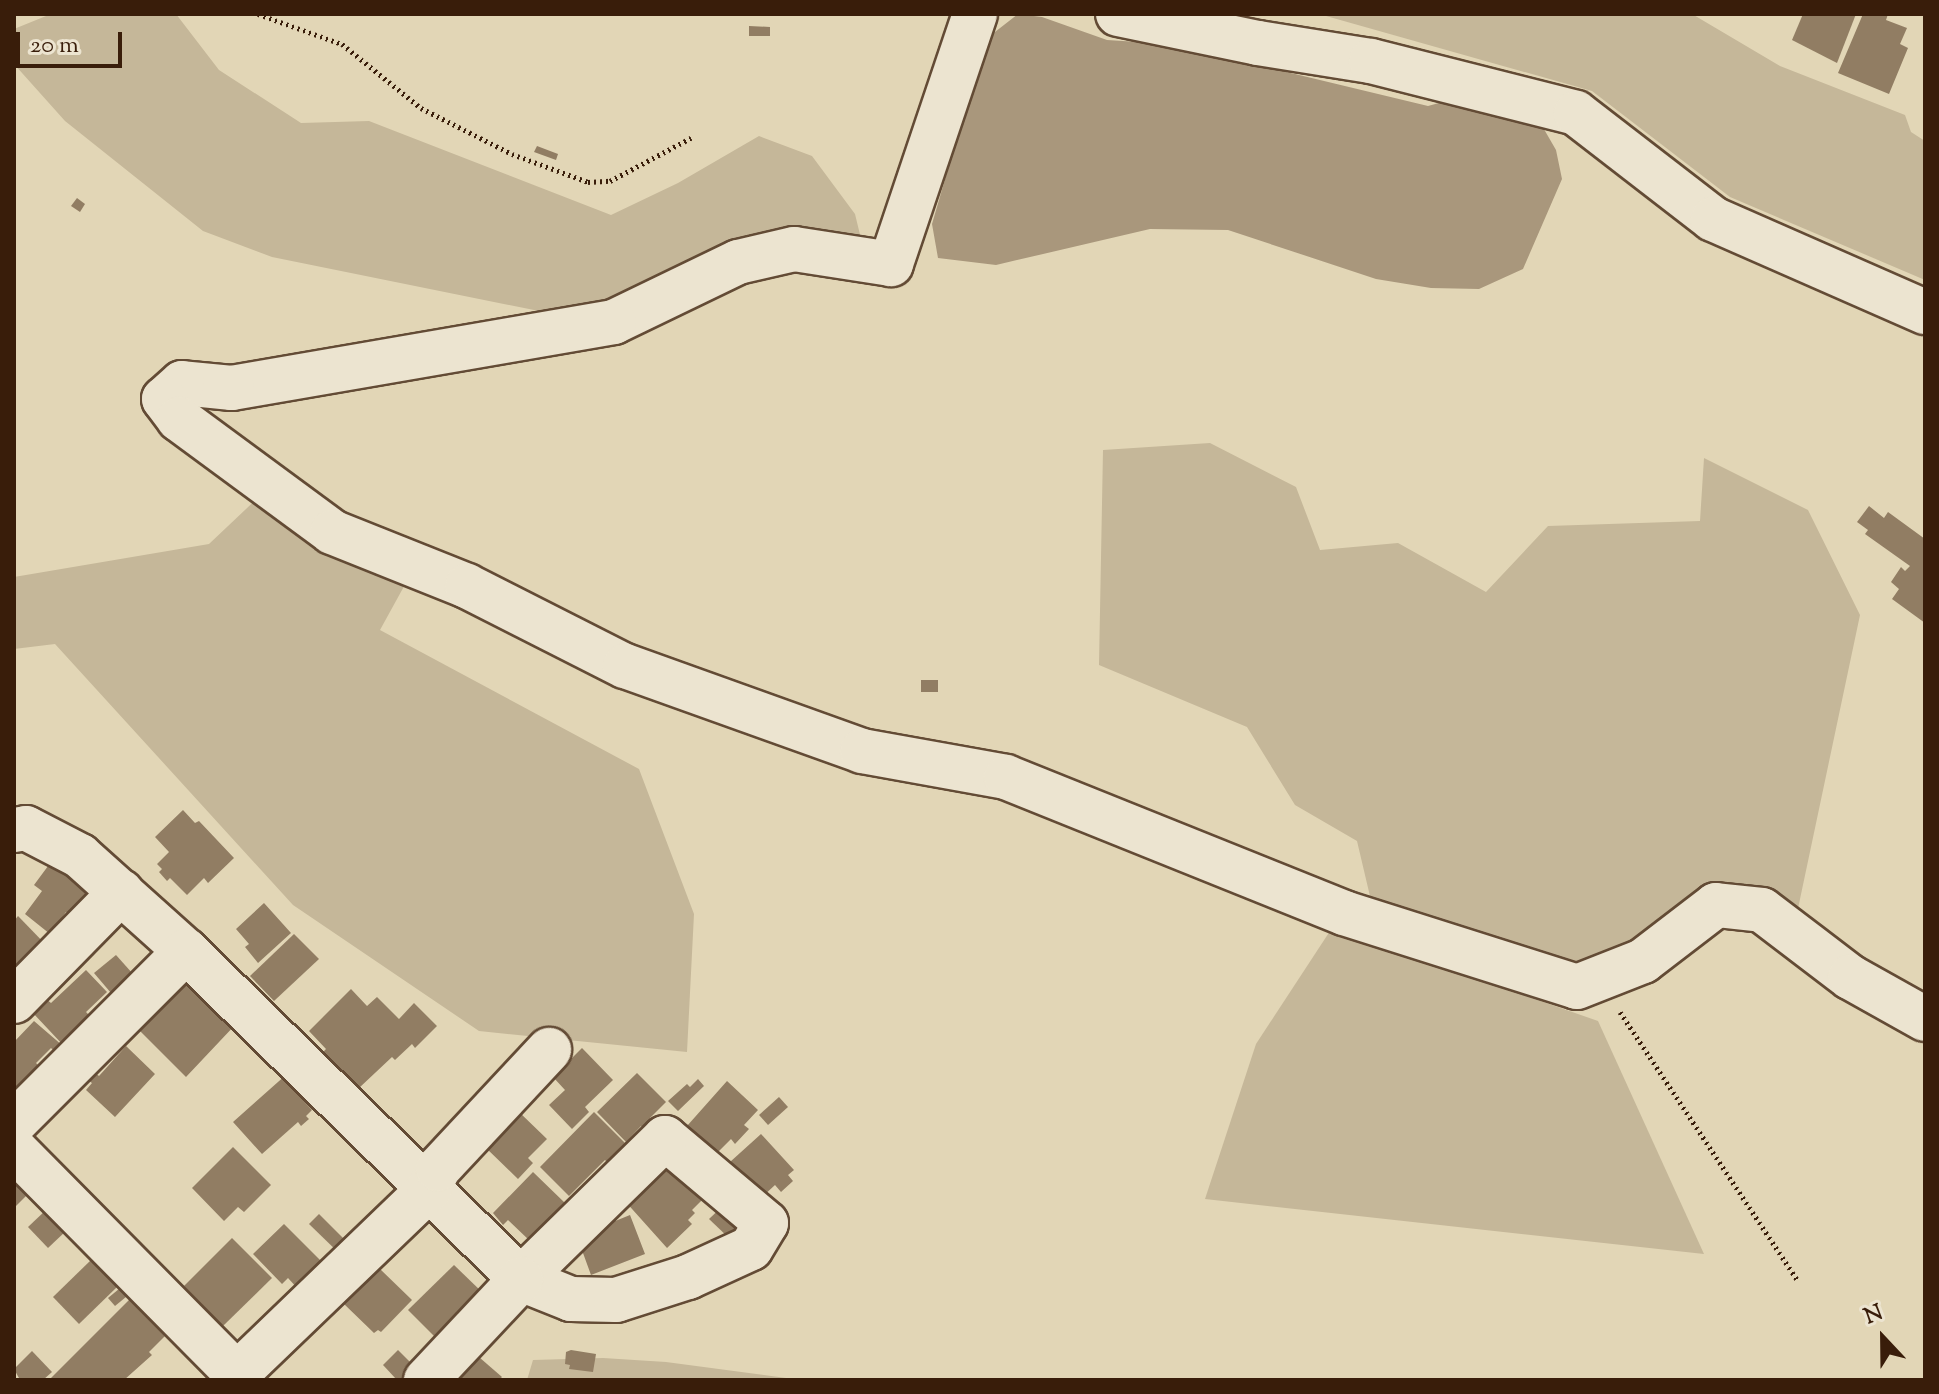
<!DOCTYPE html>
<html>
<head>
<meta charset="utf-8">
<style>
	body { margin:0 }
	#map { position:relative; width:1939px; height:1394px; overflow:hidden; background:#e2d6b6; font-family:"Sorts Mill Goudy",serif }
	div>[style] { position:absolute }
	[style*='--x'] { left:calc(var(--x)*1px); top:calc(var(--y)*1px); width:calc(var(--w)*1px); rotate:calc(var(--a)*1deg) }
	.green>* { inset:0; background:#c5b799 }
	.water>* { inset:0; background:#a9977c }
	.building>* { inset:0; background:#917d63 }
	.path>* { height:5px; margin-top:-2.5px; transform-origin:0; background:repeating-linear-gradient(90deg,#391d0a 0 2px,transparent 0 6px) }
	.roads { filter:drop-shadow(2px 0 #634b35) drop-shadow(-2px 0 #634b35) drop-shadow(0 2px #634b35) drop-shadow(0 -2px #634b35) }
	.minor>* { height:44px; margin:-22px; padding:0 22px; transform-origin:22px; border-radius:22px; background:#ece4d0 }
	span { translate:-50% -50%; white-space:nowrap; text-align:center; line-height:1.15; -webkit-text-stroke:6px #ece4d0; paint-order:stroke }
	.frame { position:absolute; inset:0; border:16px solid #391d0a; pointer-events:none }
	.north { position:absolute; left:1843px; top:1298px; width:80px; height:80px; -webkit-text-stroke:6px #ece4d0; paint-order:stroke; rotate:338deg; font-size:22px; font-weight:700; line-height:32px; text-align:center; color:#391d0a }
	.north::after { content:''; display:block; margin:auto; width:28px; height:36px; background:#391d0a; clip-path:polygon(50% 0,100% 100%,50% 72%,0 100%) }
	.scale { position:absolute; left:16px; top:32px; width:106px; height:36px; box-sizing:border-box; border:4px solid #391d0a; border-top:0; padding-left:10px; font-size:24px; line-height:28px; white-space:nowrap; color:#391d0a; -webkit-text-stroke:6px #ece4d0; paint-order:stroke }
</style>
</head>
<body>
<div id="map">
	<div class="green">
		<div style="clip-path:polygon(51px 14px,176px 14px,219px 70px,301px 123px,369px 121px,611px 215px,678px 183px,759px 136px,812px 156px,855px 214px,863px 247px,607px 306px,539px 311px,272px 257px,203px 231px,65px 121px,14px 64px,14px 29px)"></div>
		<div style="clip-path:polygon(1319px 14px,1692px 14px,1780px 66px,1905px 115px,1911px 132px,1925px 141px,1925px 280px,1730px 197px,1592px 91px)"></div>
		<div style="clip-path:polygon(1210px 443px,1296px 487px,1320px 550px,1398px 543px,1486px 592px,1548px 526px,1700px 521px,1704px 458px,1808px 510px,1860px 615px,1796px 918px,1751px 896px,1639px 948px,1560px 969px,1373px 909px,1357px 841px,1295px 805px,1247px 727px,1099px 665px,1103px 450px)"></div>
		<div style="clip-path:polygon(264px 492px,413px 570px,380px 630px,639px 769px,694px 914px,687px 1052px,479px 1031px,293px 905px,55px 644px,14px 649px,14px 577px,209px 544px)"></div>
		<div style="clip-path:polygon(1332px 928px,1598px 1021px,1704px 1254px,1205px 1199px,1256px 1044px)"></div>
		<div style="clip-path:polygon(603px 1358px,666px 1362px,801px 1380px,527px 1380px,533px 1360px)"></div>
	</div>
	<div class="water">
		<div style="clip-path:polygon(1018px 14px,1042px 17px,1107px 40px,1170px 44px,1428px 106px,1457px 98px,1541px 124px,1556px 150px,1562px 179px,1523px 269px,1479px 289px,1431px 288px,1376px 279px,1228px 230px,1150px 229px,996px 265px,938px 258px,932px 224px,986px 39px)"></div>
	</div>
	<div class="building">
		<div style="clip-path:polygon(1803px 14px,1856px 14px,1837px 63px,1792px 40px)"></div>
		<div style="clip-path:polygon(1863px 14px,1888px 14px,1886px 20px,1907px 28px,1900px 44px,1908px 48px,1889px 94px,1838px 73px)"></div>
		<div style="clip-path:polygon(749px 26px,770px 27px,770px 36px,749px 36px)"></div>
		<div style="clip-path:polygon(537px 146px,558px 154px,556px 160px,534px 152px)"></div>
		<div style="clip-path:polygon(77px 198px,85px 204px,80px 212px,71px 206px)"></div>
		<div style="clip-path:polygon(1869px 506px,1884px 518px,1888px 512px,1925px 539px,1925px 623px,1892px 599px,1899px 589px,1891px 582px,1901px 567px,1905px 571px,1910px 566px,1865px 534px,1868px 530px,1857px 522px)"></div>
		<div style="clip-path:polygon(921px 680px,938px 680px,938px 692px,921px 692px)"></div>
		<div style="clip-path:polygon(183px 810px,195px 823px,199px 821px,234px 858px,208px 883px,204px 878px,187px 895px,170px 878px,167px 881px,159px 872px,162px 869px,157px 864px,169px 852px,155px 837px)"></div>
		<div style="clip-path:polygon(51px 862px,92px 891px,78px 920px,66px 912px,50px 934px,25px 914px,42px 891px,34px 885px)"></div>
		<div style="clip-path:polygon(264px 903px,291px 933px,258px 963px,245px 947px,249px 944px,236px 929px)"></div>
		<div style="clip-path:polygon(18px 916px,50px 949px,14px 974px,14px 921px)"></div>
		<div style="clip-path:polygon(294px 934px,319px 959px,274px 1001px,250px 976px)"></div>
		<div style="clip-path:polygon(116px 955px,133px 974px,111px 993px,94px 973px)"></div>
		<div style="clip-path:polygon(86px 970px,107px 992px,86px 1012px,91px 1017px,64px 1046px,32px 1012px,46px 999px,51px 1003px)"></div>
		<div style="clip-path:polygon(183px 978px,236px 1024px,186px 1077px,140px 1031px,158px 1012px,153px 1008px)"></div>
		<div style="clip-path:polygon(351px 989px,367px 1006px,377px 997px,399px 1019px,414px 1003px,437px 1026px,415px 1048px,412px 1044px,395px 1060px,392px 1057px,359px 1088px,323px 1052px,326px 1049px,309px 1031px)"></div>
		<div style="clip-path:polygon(34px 1021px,63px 1046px,56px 1053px,51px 1048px,36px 1063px,39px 1066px,14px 1093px,14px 1042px)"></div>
		<div style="clip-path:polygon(126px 1046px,155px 1074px,115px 1117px,86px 1090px,92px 1083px,85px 1078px,92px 1070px,99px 1076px)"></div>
		<div style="clip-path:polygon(582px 1048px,613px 1080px,585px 1107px,589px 1112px,572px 1129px,549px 1105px,565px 1090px,553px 1077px)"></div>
		<div style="clip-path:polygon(637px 1073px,666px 1102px,650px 1118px,656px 1125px,648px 1133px,641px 1126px,626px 1142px,597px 1112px)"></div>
		<div style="clip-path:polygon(287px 1074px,306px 1095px,301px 1098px,312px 1110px,306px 1116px,309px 1119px,301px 1126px,298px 1122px,262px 1154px,233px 1122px)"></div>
		<div style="clip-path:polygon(698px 1079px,704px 1086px,678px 1111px,668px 1101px,687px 1084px,690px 1087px)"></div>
		<div style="clip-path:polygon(727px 1081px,758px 1110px,744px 1125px,749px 1129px,735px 1144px,731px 1139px,717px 1153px,687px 1126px)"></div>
		<div style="clip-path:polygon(779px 1097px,788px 1107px,768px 1125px,759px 1115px)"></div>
		<div style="clip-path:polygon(518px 1111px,547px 1139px,528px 1158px,533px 1163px,518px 1179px,484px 1146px)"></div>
		<div style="clip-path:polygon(594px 1112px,629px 1147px,611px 1166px,605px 1160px,569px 1196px,540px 1167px)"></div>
		<div style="clip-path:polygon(761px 1134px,794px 1170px,788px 1175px,793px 1181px,781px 1192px,775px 1185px,762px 1197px,730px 1162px)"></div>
		<div style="clip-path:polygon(233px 1147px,271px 1185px,244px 1212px,238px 1207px,224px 1221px,192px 1188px)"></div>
		<div style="clip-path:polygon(669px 1158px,705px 1197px,692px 1210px,695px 1213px,688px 1220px,692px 1224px,667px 1248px,624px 1200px)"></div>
		<div style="clip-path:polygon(533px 1172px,565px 1203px,530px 1241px,508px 1220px,503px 1225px,493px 1213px)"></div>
		<div style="clip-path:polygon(14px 1181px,27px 1195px,14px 1208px)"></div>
		<div style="clip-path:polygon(728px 1201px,748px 1221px,730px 1239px,709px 1219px)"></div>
		<div style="clip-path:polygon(47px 1209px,67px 1230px,48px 1248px,28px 1227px)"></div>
		<div style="clip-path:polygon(319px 1214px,352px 1247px,342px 1256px,309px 1224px)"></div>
		<div style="clip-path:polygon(630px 1215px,645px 1254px,591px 1275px,579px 1242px,600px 1234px,598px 1228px)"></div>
		<div style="clip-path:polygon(284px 1224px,324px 1264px,299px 1290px,288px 1278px,282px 1284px,253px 1254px)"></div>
		<div style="clip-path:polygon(232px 1238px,272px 1278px,223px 1326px,184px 1286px)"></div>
		<div style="clip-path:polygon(91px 1260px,117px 1287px,79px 1324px,53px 1297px)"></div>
		<div style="clip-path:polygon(454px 1265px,484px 1294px,436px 1338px,408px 1310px)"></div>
		<div style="clip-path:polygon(379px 1268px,412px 1300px,381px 1332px,378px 1330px,374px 1333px,344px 1304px)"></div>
		<div style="clip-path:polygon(125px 1284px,132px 1292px,115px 1306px,108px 1298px)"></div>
		<div style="clip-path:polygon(135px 1294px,171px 1330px,149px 1352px,152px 1355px,124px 1380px,49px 1380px)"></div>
		<div style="clip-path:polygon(398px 1350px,420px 1372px,412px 1380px,397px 1380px,383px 1365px)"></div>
		<div style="clip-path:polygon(571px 1350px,596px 1354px,593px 1372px,569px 1369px,570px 1365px,565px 1364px,566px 1352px)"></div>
		<div style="clip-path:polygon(32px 1351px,52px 1372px,43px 1380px,20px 1380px,14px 1369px)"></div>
		<div style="clip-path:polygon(472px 1351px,502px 1377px,499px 1380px,447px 1380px)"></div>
	</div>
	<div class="path">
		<div style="--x:258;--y:14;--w:89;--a:19.7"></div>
		<div style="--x:342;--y:44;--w:102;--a:39"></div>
		<div style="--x:421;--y:108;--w:102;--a:26.8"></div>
		<div style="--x:512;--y:154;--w:81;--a:20.2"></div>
		<div style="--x:588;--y:182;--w:22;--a:-3"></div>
		<div style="--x:610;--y:181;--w:92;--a:-28"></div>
		<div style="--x:1620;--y:1012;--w:323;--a:56.5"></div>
	</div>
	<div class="roads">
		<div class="minor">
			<div style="--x:975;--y:14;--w:264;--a:108.6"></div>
			<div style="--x:891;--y:264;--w:98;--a:-171.2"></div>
			<div style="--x:794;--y:249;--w:57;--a:166.9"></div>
			<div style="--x:738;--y:262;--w:138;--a:154.2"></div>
			<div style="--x:614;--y:322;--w:388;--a:170.2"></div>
			<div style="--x:232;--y:388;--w:50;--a:-174.3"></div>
			<div style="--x:182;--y:383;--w:24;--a:138"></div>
			<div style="--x:164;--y:399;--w:25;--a:53"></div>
			<div style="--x:179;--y:419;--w:190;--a:36.4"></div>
			<div style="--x:332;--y:532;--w:145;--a:21.8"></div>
			<div style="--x:467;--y:586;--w:177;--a:26.9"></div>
			<div style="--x:625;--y:666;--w:252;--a:19.7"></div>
			<div style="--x:862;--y:751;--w:146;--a:10.2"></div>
			<div style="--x:1006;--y:777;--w:364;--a:21.9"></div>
			<div style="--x:1344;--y:913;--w:244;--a:17.6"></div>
			<div style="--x:1577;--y:987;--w:71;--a:-21.5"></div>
			<div style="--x:1643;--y:961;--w:92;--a:-37.5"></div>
			<div style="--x:1716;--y:905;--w:46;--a:6.2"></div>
			<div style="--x:1762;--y:910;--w:111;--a:37.3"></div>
			<div style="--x:1850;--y:977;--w:86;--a:29.2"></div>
			<div style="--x:1118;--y:14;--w:143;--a:11.7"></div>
			<div style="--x:1258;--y:43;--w:114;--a:9.1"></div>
			<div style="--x:1371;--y:61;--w:211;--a:14.2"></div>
			<div style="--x:1576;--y:113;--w:173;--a:37.7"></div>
			<div style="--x:1713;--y:219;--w:232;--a:23.7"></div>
			<div style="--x:14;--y:830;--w:12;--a:-9"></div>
			<div style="--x:26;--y:828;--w:61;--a:27.4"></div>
			<div style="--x:80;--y:856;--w:142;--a:41.9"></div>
			<div style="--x:186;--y:951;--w:469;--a:44.4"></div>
			<div style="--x:521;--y:1279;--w:54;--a:21.8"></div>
			<div style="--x:571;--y:1299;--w:45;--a:1.3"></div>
			<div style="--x:616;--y:1300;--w:76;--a:-17.7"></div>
			<div style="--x:688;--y:1277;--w:69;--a:-24.7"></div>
			<div style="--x:751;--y:1248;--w:29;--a:-59"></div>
			<div style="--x:766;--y:1223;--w:132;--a:-139.9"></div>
			<div style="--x:665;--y:1138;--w:202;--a:135.6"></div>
			<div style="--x:521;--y:1279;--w:139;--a:133.2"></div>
			<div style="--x:14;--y:1001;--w:153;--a:-45.5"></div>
			<div style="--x:14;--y:1123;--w:243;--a:-45"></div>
			<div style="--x:14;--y:1149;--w:317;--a:45.3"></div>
			<div style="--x:237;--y:1374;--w:267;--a:-43.9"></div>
			<div style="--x:429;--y:1189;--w:22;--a:-66"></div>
			<div style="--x:438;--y:1169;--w:163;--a:-47"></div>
		</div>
	</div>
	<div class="frame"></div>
	<div class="north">N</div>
	<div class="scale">20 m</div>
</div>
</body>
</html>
